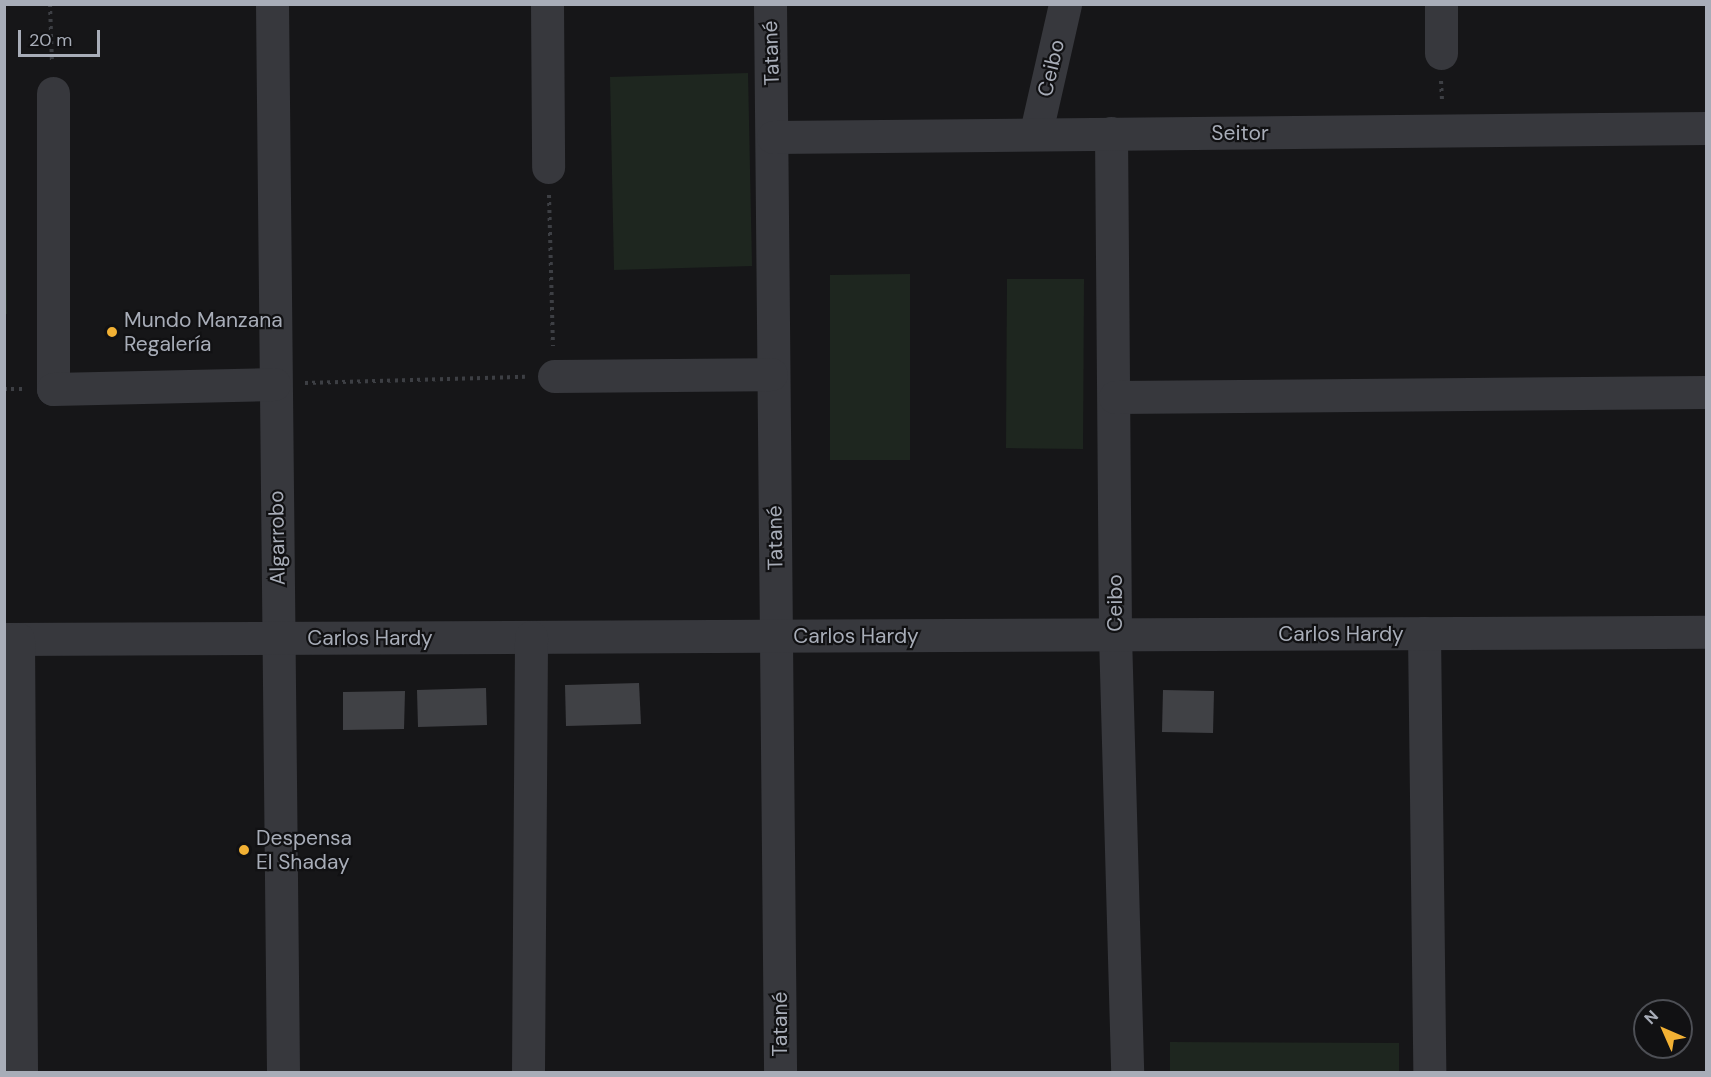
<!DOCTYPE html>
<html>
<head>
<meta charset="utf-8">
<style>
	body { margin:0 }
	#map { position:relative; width:1711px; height:1077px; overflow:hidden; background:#161618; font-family:"DM Sans",sans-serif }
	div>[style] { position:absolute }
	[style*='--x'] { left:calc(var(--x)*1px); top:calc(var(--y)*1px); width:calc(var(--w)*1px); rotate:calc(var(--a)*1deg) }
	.green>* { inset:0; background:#1e261f }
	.building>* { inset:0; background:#404145 }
	.path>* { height:4px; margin-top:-2px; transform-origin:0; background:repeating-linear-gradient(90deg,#3d3f44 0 3px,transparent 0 7.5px) }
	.minor>* { height:33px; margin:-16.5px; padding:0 16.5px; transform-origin:16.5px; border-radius:16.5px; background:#37383d }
	.dots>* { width:16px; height:16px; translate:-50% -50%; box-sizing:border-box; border:3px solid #111113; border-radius:50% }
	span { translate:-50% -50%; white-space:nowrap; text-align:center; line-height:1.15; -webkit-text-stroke:4.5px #111113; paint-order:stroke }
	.street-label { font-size:21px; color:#a8adb8 }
	.poi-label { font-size:21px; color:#a8adb8 }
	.left { translate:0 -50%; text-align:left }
	.frame { position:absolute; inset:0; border:6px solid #a8adb8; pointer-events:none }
	.north { position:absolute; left:1633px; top:999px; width:60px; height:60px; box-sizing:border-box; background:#111113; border:2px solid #4d4f55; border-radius:50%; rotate:315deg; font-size:16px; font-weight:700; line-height:24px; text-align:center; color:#a8adb8 }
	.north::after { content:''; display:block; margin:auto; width:21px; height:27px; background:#f2b134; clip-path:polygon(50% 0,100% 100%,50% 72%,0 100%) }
	.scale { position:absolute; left:18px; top:30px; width:82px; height:27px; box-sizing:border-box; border:3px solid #a8adb8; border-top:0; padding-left:8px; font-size:18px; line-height:21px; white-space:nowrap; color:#a8adb8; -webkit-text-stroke:4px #111113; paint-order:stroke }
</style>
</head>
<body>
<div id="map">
	<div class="green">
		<div style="clip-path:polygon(4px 5px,7px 314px,4px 314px)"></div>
		<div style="clip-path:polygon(748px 73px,752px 266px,614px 270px,610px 77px)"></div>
		<div style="clip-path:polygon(910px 274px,910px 460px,830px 460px,830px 275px)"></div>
		<div style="clip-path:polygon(1007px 279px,1084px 279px,1083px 449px,1006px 448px)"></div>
		<div style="clip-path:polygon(1170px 1042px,1399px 1043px,1399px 1072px,1170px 1072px)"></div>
	</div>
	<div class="building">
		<div style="clip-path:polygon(639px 683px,641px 724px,566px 726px,565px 685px)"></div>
		<div style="clip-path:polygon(486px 688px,487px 725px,418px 727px,417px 690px)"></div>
		<div style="clip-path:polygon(1163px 690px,1214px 691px,1213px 733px,1162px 732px)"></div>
		<div style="clip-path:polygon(405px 691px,404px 729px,343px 730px,343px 692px)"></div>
	</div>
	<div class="path">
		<div style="--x:50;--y:4;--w:60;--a:88.1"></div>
		<div style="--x:1441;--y:81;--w:20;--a:87"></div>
		<div style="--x:549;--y:195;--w:151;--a:88.5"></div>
		<div style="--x:305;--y:383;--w:220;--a:-1.6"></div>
		<div style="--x:4;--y:389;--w:21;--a:0"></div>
	</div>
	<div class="minor">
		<div style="--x:272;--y:4;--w:1068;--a:89.41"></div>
		<div style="--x:547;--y:4;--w:163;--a:89.6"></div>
		<div style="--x:770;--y:4;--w:1068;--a:89.46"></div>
		<div style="--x:1441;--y:4;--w:49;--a:90"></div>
		<div style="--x:53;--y:93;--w:296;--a:90"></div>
		<div style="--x:53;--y:389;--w:221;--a:-1.3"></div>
		<div style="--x:1036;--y:132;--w:131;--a:-77.2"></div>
		<div style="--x:1111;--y:133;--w:502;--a:89.54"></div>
		<div style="--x:1115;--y:635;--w:437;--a:88.4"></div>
		<div style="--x:773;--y:137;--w:933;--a:-0.55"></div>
		<div style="--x:554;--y:376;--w:217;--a:-0.5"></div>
		<div style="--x:1115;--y:397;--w:591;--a:-0.48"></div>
		<div style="--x:1424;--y:633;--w:439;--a:89.3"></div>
		<div style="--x:4;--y:639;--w:1702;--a:-0.24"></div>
		<div style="--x:18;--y:639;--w:433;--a:89.6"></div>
		<div style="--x:528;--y:1072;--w:435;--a:-89.6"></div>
	</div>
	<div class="dots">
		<div style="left:112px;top:332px;background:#f2b134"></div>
		<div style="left:244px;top:850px;background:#f2b134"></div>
	</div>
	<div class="street-label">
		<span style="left:771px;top:53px;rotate:-92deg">Tatané</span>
		<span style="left:1051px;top:68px;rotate:-77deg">Ceibo</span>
		<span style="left:1240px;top:133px">Seitor</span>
		<span style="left:277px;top:538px;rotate:-91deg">Algarrobo</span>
		<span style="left:775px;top:538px;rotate:-91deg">Tatané</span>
		<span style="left:1115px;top:603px;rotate:-90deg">Ceibo</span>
		<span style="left:1341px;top:634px">Carlos Hardy</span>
		<span style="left:856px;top:636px">Carlos Hardy</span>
		<span style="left:370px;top:638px">Carlos Hardy</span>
		<span style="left:780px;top:1024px;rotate:-90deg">Tatané</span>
	</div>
	<div class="poi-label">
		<span class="left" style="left:124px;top:332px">Mundo Manzana<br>Regalería</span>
		<span class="left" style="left:256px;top:850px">Despensa<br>El Shaday</span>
	</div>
	<div class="frame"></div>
	<div class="north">N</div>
	<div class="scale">20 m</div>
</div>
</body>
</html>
